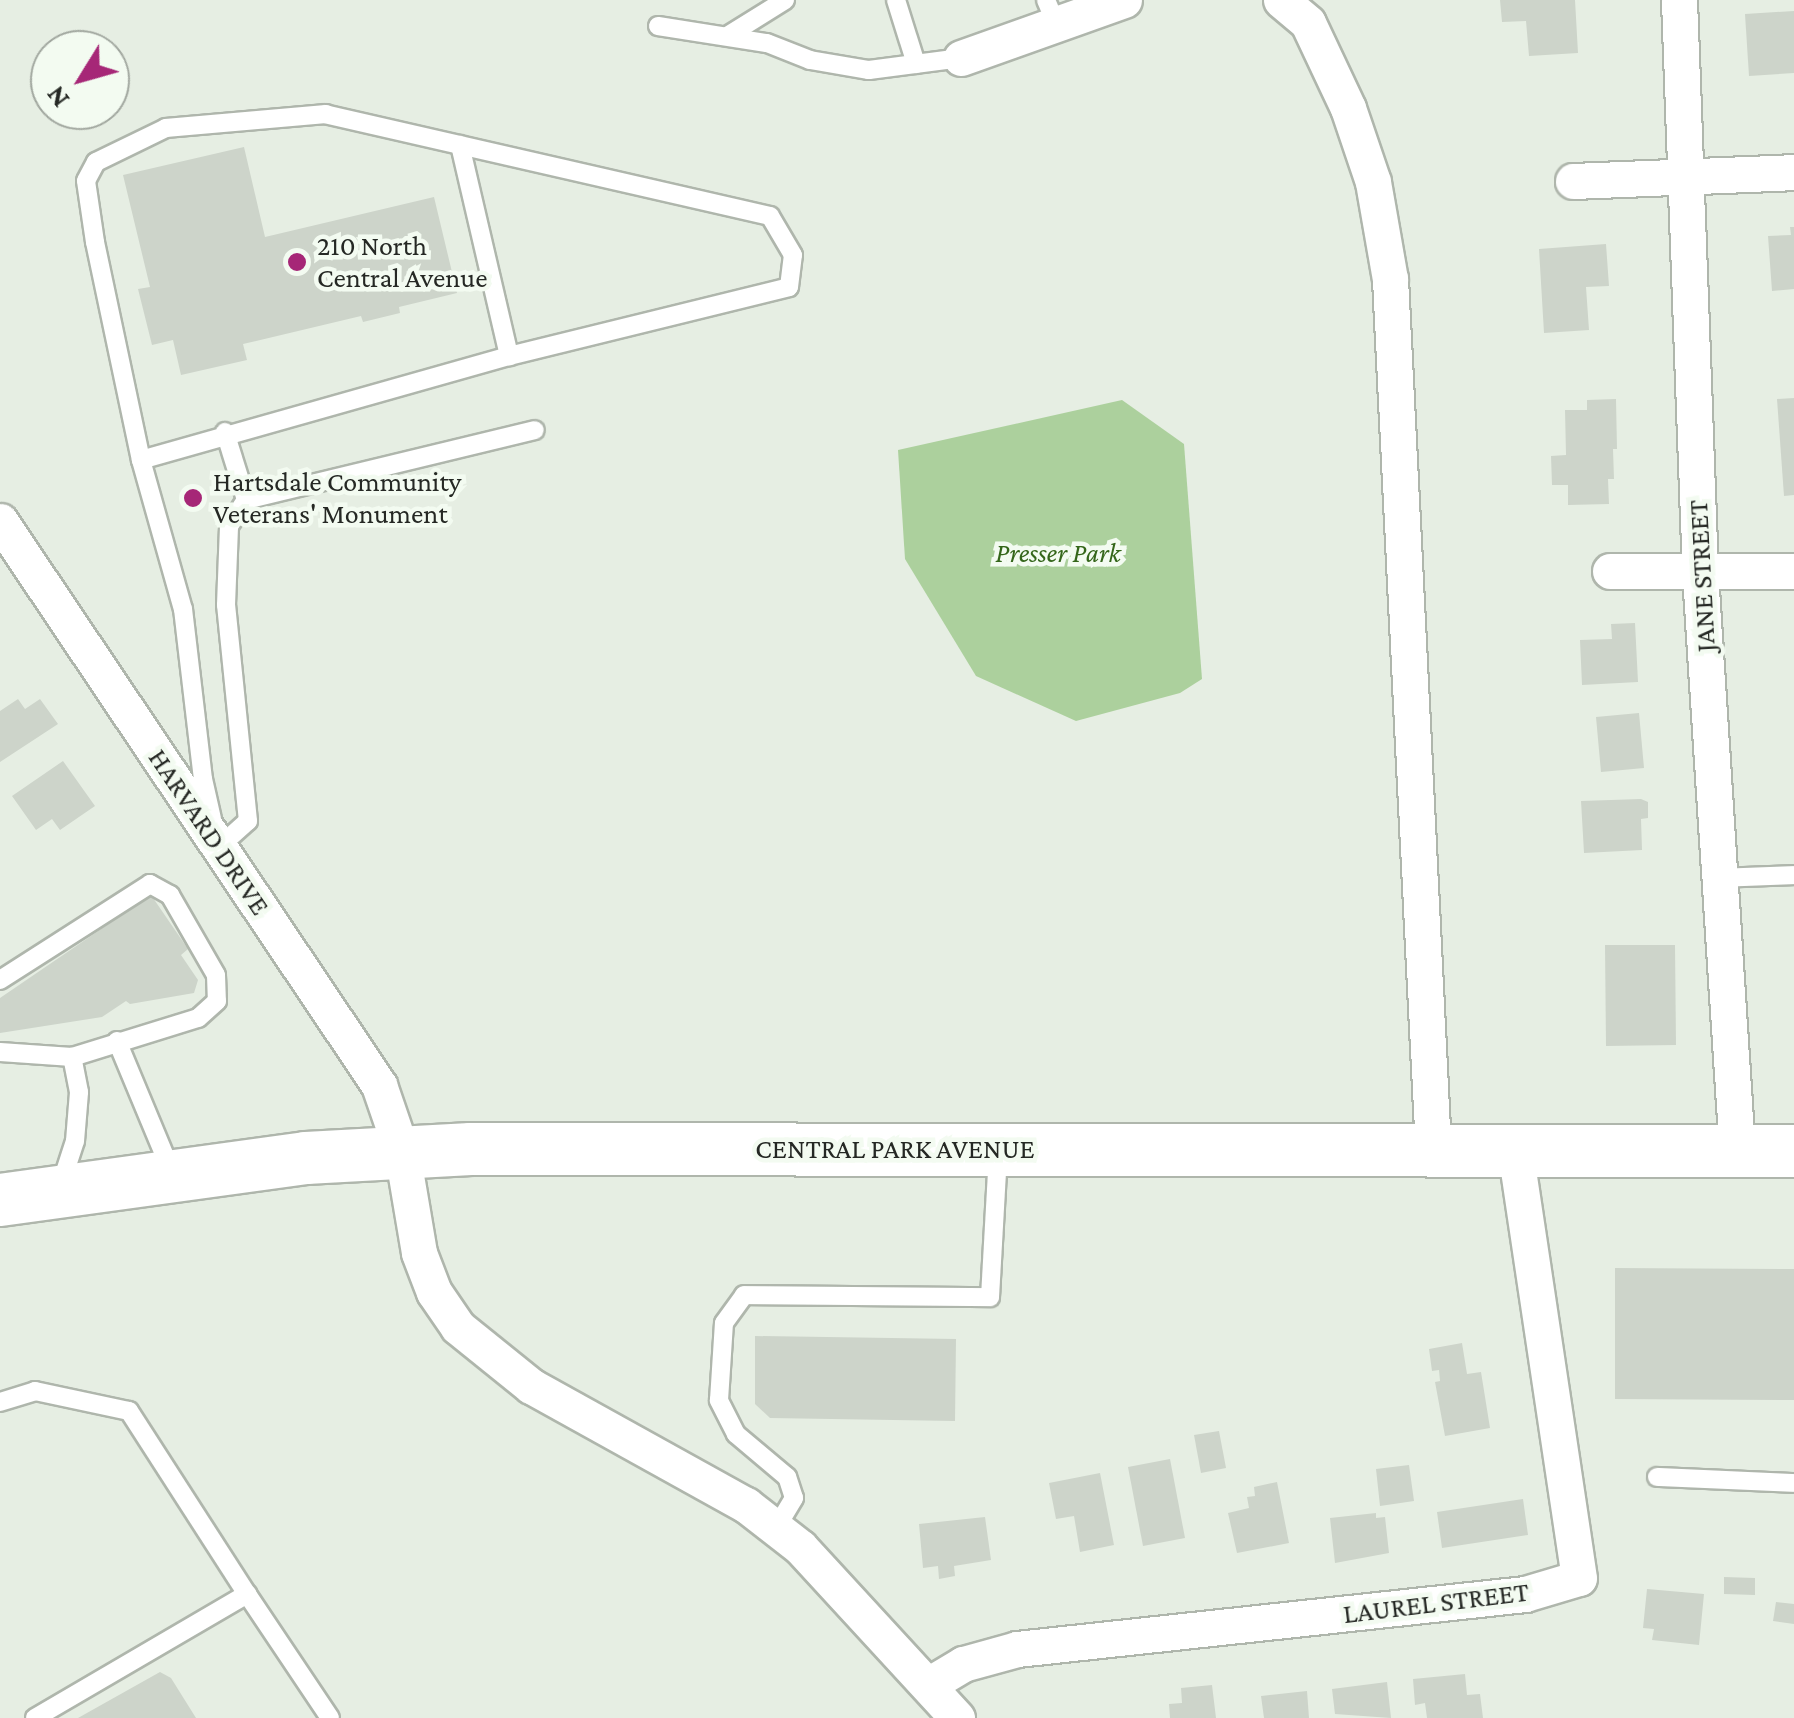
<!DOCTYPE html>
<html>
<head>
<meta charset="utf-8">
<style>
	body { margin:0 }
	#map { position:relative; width:1794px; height:1718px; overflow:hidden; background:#e6eee3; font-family:"Crimson Pro",serif }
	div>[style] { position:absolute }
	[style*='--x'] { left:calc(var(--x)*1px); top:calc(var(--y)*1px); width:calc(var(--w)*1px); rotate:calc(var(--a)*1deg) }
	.green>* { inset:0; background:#acd09d }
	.building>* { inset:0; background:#cdd4ca }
	.roads { filter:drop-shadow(2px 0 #afb6ac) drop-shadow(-2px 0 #afb6ac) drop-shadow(0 2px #afb6ac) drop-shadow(0 -2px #afb6ac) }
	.lane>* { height:18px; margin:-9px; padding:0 9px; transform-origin:9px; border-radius:9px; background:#fff }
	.street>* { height:35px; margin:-17.5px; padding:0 17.5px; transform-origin:17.5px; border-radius:17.5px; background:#fff }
	.primary>* { height:52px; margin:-26px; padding:0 26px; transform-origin:26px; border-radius:26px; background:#fff }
	.dots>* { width:28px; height:28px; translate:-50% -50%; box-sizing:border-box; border:5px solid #f3fbf1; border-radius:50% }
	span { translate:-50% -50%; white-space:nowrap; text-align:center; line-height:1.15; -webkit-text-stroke:9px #f3fbf1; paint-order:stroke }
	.poi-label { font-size:28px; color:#252824 }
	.left { translate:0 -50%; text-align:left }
	.park-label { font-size:28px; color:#34661a; font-style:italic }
	.street-label { font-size:28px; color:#252824 }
	.north { position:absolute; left:30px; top:30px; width:100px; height:100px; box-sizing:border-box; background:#f3fbf1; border:2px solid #a1a79f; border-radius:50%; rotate:233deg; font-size:28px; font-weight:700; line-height:40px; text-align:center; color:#252824 }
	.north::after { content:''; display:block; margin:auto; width:35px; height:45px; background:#a62777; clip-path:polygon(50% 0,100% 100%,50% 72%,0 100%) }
</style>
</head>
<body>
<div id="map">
	<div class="green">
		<div style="clip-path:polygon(1122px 400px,1184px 444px,1202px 679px,1180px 693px,1076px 721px,976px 676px,905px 559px,898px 450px)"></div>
	</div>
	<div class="building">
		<div style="clip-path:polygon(1500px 0,1575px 0,1578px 53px,1529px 56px,1526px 21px,1502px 22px)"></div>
		<div style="clip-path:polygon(1794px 11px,1794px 73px,1749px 76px,1745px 14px)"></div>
		<div style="clip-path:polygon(244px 147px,265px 237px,434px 197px,457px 293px,399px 307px,400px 313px,363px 322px,361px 316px,243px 344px,247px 360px,181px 375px,173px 340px,152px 345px,138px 289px,150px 287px,123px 175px)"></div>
		<div style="clip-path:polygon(1790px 227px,1794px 227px,1794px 289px,1772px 291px,1768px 236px,1791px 235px)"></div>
		<div style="clip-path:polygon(1606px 244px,1609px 286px,1586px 287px,1589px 330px,1544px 333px,1539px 249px)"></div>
		<div style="clip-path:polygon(1794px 398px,1794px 495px,1784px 496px,1777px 399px)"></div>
		<div style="clip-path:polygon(1616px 399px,1617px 449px,1613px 449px,1614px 479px,1608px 479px,1609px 504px,1568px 505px,1568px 485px,1552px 485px,1551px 456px,1566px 455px,1565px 410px,1587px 410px,1587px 400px)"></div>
		<div style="clip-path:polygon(1635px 623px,1638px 682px,1582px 685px,1580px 640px,1612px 639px,1611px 624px)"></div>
		<div style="clip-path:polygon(18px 699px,25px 709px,40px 699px,58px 724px,0 762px,0 711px)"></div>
		<div style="clip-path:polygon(1639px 713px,1644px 768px,1601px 772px,1596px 717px)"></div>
		<div style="clip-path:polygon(63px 761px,95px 806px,60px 830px,52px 819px,36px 830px,12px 796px)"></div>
		<div style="clip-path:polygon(1641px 799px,1648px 802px,1648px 818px,1641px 819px,1642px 850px,1584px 853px,1581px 801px)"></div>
		<div style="clip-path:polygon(151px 895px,188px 949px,181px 955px,198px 980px,194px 993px,130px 1004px,126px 1001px,102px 1017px,0 1033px,0 998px)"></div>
		<div style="clip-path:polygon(1605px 945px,1675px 945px,1676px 1045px,1606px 1046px)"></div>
		<div style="clip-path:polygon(1615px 1268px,1794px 1269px,1794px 1400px,1615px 1399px)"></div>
		<div style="clip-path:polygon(755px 1336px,956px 1339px,955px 1421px,770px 1418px,755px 1404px)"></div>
		<div style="clip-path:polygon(1462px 1343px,1467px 1374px,1481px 1372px,1490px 1428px,1445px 1436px,1435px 1382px,1440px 1381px,1439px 1370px,1432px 1371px,1429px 1349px)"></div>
		<div style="clip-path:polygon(1219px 1431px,1226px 1468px,1201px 1473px,1194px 1435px)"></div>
		<div style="clip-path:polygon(1170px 1459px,1185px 1538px,1143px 1546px,1128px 1467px)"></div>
		<div style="clip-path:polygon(1409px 1465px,1414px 1501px,1380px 1506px,1376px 1469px)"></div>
		<div style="clip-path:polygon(1100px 1473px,1114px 1545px,1080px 1552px,1074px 1516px,1056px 1519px,1049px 1483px)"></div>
		<div style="clip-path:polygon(1277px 1482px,1289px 1543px,1237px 1553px,1228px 1513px,1249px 1508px,1247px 1497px,1255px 1496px,1254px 1487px)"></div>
		<div style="clip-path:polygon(1523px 1499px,1528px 1535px,1442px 1548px,1437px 1512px)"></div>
		<div style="clip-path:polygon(1376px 1513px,1376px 1518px,1385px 1517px,1389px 1553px,1335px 1563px,1330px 1518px)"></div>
		<div style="clip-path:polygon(985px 1517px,991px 1560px,954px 1566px,955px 1576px,939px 1579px,938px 1566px,923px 1568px,919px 1524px)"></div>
		<div style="clip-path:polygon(1724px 1577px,1755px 1578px,1755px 1595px,1724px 1594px)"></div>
		<div style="clip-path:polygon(1647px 1589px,1704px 1594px,1699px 1645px,1652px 1640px,1654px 1629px,1643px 1628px)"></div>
		<div style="clip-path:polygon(1776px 1602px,1794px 1604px,1794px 1624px,1773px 1621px)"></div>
		<div style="clip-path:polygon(160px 1672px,171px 1678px,196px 1718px,78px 1718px)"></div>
		<div style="clip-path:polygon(1465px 1674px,1467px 1695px,1480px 1694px,1483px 1718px,1427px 1718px,1425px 1703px,1415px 1705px,1413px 1679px)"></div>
		<div style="clip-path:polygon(1387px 1682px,1391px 1718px,1335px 1714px,1332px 1689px)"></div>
		<div style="clip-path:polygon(1212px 1685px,1216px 1718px,1170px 1718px,1169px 1704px,1182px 1703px,1181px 1688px)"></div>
		<div style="clip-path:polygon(1307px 1691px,1309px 1718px,1264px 1718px,1261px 1696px)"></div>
	</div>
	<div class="roads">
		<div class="lane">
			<div style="--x:896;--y:0;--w:67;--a:72.6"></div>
			<div style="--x:1046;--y:0;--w:26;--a:67"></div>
			<div style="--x:658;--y:26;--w:110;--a:8.9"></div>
			<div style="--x:767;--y:43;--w:46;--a:21.6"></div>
			<div style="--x:810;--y:60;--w:60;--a:9.6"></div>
			<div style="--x:869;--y:70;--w:93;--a:-7.4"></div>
			<div style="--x:729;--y:35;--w:66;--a:-32"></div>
			<div style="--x:460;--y:145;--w:217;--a:76.9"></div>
			<div style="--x:225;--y:432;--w:71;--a:72.8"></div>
			<div style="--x:141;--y:460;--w:382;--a:-15.8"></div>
			<div style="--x:509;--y:356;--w:288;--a:-13.8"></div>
			<div style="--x:789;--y:287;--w:32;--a:-83"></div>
			<div style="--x:793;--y:255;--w:45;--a:-120.5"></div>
			<div style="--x:770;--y:216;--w:456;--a:-167.1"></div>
			<div style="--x:326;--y:114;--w:161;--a:175"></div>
			<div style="--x:166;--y:128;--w:78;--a:154.1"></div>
			<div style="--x:96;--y:162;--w:21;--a:118"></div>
			<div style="--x:86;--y:181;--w:62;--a:81.6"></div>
			<div style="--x:95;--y:242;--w:223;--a:78.1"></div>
			<div style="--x:141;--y:460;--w:155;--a:74.3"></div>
			<div style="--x:183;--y:609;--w:171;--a:83.3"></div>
			<div style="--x:203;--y:779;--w:41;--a:77.3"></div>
			<div style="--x:230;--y:837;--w:24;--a:-42"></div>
			<div style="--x:248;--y:821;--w:217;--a:-95.8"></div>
			<div style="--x:226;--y:605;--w:79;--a:-87.8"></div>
			<div style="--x:229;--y:526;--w:31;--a:-57"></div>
			<div style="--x:246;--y:500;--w:297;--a:-13.6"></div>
			<div style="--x:1720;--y:878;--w:74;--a:-2.3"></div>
			<div style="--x:0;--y:980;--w:178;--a:-32.6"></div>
			<div style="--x:150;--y:884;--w:23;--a:29"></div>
			<div style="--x:170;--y:895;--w:92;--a:60.1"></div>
			<div style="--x:216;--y:975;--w:26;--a:88"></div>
			<div style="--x:217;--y:1001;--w:25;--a:138"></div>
			<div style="--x:198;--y:1018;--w:132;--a:162.8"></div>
			<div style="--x:72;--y:1057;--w:72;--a:-176"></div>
			<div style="--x:117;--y:1041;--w:143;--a:67.4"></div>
			<div style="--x:61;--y:1184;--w:45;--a:-72"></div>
			<div style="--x:75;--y:1141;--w:49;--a:-85.3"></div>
			<div style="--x:79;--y:1092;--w:36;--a:-101"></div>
			<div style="--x:0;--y:1402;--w:37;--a:-17"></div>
			<div style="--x:35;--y:1391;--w:96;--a:12"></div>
			<div style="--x:129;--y:1411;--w:218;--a:57.2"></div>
			<div style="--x:1657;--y:1477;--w:137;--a:2.5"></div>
			<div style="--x:776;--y:1528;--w:35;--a:-59"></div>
			<div style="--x:794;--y:1498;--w:22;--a:-108"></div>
			<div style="--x:787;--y:1477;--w:67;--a:-139.9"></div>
			<div style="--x:736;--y:1434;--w:38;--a:-117"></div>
			<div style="--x:719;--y:1400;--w:77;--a:-86.3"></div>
			<div style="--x:724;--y:1323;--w:34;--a:-54"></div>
			<div style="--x:744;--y:1295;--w:246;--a:0.5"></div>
			<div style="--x:990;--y:1297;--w:144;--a:-86.8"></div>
			<div style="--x:35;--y:1718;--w:246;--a:-30.3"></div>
			<div style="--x:247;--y:1594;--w:149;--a:56.2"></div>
		</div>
		<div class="street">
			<div style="--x:1281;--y:0;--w:35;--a:40"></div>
			<div style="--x:1308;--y:23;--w:94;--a:64.8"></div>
			<div style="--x:1348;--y:108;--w:78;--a:71.3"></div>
			<div style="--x:1373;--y:182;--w:98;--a:80.1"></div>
			<div style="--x:1390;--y:279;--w:872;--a:87.17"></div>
			<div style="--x:1679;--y:0;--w:574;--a:87.9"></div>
			<div style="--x:1700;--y:574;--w:578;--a:86.33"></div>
			<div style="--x:961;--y:58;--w:173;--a:-19.6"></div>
			<div style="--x:1573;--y:181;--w:221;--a:-2.3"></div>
			<div style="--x:0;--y:521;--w:680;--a:56.1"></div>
			<div style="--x:379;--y:1085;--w:71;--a:71.1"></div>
			<div style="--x:402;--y:1152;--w:102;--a:80.4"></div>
			<div style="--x:419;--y:1253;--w:42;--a:69"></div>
			<div style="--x:434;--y:1292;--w:42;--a:55.6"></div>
			<div style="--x:458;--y:1327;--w:94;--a:38.9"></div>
			<div style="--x:531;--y:1386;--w:246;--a:29"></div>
			<div style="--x:746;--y:1505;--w:68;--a:37.9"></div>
			<div style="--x:800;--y:1547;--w:232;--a:47.4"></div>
			<div style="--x:1610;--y:571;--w:184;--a:0"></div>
			<div style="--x:928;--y:1685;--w:41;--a:-31"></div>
			<div style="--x:963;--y:1664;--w:56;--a:-15.5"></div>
			<div style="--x:1017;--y:1649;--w:511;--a:-6.18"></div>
			<div style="--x:1525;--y:1594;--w:56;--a:-16.5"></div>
			<div style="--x:1579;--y:1578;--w:433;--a:-98.5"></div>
		</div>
		<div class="primary">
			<div style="--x:0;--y:1200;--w:309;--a:-7.8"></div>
			<div style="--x:306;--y:1158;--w:165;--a:-3.1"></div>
			<div style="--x:471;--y:1149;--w:1323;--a:0.09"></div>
		</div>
	</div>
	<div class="dots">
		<div style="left:297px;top:262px;background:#a62777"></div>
		<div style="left:193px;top:498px;background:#a62777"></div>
	</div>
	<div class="poi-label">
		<span class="left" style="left:317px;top:262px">210 North<br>Central Avenue</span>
		<span class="left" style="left:213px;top:498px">Hartsdale Community<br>Veterans' Monument</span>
	</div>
	<div class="park-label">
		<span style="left:1058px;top:553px">Presser Park</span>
	</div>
	<div class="street-label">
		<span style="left:1702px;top:576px;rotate:-93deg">JANE STREET</span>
		<span style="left:209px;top:832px;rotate:56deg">HARVARD DRIVE</span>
		<span style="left:895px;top:1149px">CENTRAL PARK AVENUE</span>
		<span style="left:1436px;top:1603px;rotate:-7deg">LAUREL STREET</span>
	</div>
	<div class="north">N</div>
</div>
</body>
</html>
